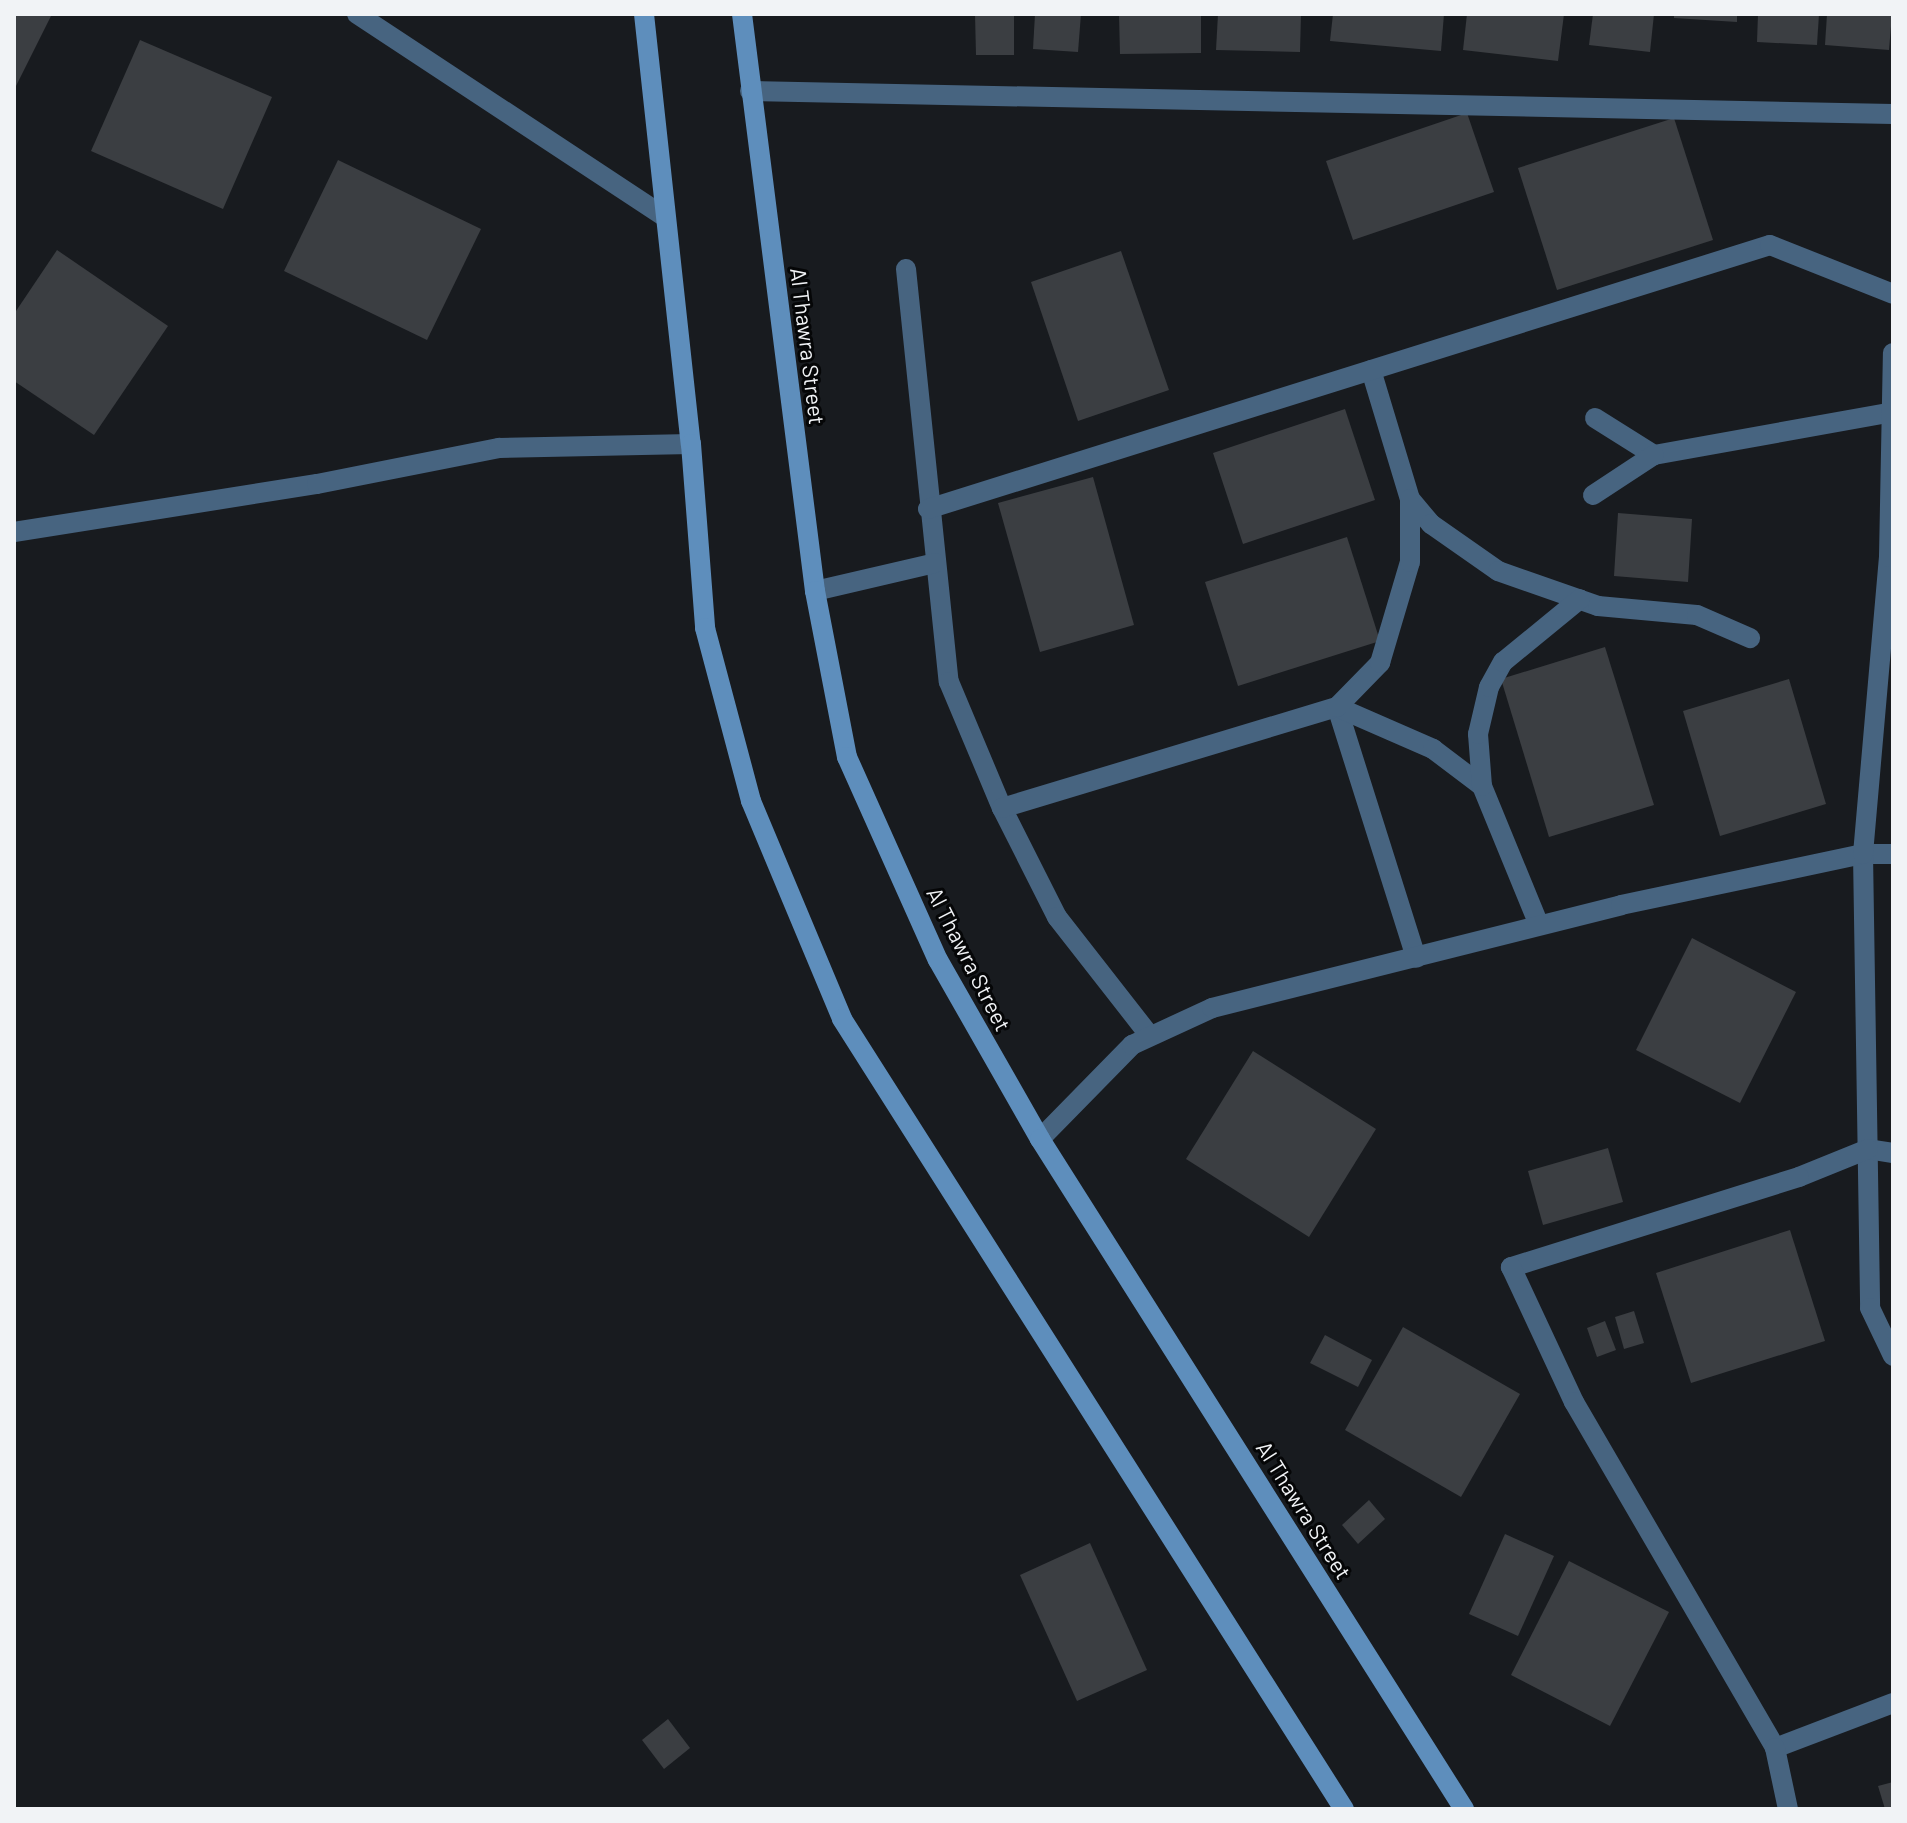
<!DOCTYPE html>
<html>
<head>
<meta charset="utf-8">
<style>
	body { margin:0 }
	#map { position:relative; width:1907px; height:1823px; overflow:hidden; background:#181b1f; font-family:Barlow,sans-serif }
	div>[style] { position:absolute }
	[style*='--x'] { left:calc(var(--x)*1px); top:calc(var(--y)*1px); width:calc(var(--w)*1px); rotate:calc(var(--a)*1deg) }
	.building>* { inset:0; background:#3b3e42 }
	.minor>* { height:20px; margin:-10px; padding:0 10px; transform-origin:10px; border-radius:10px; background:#476480 }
	.tertiary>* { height:20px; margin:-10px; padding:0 10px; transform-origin:10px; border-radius:10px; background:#476480 }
	.secondary>* { height:20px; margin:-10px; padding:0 10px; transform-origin:10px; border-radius:10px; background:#5e8ebc }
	span { translate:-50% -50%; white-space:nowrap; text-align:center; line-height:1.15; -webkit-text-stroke:6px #050607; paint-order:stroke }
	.street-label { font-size:22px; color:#f1f3f6 }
	.frame { position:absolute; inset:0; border:16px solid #f1f3f6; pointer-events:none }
</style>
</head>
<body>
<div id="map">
	<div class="building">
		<div style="clip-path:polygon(14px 14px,52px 14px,14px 90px)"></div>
		<div style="clip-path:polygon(975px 14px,1014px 14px,1014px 55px,976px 55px)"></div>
		<div style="clip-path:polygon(1035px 14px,1081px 14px,1078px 52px,1033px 49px)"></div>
		<div style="clip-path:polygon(1119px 14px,1201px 14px,1201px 53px,1120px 54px)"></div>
		<div style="clip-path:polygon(1218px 14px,1301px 14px,1300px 52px,1216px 50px)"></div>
		<div style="clip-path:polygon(1333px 14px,1444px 14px,1441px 51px,1330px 41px)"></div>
		<div style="clip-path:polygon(1467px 14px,1564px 14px,1558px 61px,1463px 50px)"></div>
		<div style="clip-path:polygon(1593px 14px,1654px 14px,1650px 52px,1589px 45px)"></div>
		<div style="clip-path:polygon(1674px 14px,1737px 14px,1737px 22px,1674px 18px)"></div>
		<div style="clip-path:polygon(1758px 14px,1819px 14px,1817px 45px,1757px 42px)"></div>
		<div style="clip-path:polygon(1827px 14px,1892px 14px,1889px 50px,1825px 45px)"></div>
		<div style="clip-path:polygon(140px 40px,272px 97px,223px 209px,91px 151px)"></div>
		<div style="clip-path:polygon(1467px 113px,1494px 192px,1353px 240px,1326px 161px)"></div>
		<div style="clip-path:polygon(1674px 118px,1713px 240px,1557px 290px,1518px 168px)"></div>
		<div style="clip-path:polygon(338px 160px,481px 229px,427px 340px,284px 271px)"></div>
		<div style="clip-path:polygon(57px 250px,168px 326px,94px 435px,14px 381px,14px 314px)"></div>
		<div style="clip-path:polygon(1121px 251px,1169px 390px,1078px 421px,1031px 282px)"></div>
		<div style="clip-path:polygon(1345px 409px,1375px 500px,1243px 544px,1213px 453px)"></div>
		<div style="clip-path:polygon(1093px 477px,1134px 625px,1040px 652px,998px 503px)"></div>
		<div style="clip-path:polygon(1618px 513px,1692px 519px,1688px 582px,1614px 576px)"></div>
		<div style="clip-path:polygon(1347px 537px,1380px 641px,1238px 686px,1205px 582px)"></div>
		<div style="clip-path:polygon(1605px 647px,1654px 805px,1549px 837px,1501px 679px)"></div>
		<div style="clip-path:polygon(1789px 679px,1826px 804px,1720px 836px,1683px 711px)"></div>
		<div style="clip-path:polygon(1692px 938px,1796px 992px,1740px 1103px,1636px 1050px)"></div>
		<div style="clip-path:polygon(1253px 1051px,1376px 1129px,1309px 1237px,1186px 1159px)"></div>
		<div style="clip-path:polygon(1608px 1148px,1623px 1202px,1543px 1225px,1528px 1171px)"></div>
		<div style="clip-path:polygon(1790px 1230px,1825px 1341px,1691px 1383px,1656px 1273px)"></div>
		<div style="clip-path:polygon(1634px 1311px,1644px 1343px,1624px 1349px,1615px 1317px)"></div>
		<div style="clip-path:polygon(1605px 1321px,1616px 1350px,1597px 1357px,1587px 1328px)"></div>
		<div style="clip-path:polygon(1403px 1327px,1520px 1394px,1461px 1497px,1345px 1430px)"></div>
		<div style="clip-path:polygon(1325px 1335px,1372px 1360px,1358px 1387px,1310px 1363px)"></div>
		<div style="clip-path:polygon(1369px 1500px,1385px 1519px,1358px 1544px,1342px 1525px)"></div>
		<div style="clip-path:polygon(1505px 1534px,1554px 1556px,1518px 1636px,1469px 1614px)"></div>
		<div style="clip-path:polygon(1090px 1543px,1147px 1670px,1077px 1701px,1020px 1575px)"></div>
		<div style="clip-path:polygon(1569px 1561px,1669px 1612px,1610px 1726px,1511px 1675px)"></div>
		<div style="clip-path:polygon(668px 1719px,690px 1748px,664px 1769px,642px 1740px)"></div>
		<div style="clip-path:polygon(1893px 1782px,1893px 1809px,1885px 1809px,1878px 1786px)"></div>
	</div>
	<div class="minor">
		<div style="--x:357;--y:14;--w:367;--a:33.4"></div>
		<div style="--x:750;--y:91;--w:1143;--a:1.15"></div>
		<div style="--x:906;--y:269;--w:415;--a:84.1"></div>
		<div style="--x:949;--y:682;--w:137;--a:67.2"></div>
		<div style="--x:1002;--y:808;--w:122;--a:63.2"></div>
		<div style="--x:1057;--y:917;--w:151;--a:52"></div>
		<div style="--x:1371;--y:370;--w:135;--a:73.2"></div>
		<div style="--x:1410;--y:499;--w:33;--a:50"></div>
		<div style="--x:1431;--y:524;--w:82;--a:35"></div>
		<div style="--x:1498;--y:571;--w:106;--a:19.3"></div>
		<div style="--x:1598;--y:606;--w:99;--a:5.2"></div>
		<div style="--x:1697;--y:615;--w:58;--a:23.5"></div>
		<div style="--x:1595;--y:418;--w:70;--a:32.1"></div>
		<div style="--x:1654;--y:455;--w:243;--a:-10.2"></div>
		<div style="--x:1593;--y:495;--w:73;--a:-33.3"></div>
		<div style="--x:928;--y:509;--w:882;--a:-17.41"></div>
		<div style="--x:1770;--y:245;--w:132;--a:21.7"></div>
		<div style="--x:815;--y:591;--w:123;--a:-13.1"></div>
		<div style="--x:1337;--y:707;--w:263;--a:72.5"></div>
		<div style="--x:1337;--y:707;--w:105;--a:23.6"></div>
		<div style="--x:1433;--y:749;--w:61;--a:37.1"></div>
		<div style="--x:1002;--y:808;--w:350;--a:-16.8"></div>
		<div style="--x:1337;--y:707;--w:62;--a:-45.7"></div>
		<div style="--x:1380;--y:663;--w:105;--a:-73.5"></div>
		<div style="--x:1410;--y:562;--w:63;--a:-90"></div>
		<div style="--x:1893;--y:854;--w:30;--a:180"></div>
		<div style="--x:1863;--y:854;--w:454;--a:89.1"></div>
		<div style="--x:1870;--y:1308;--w:53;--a:64.4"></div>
		<div style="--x:1539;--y:925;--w:150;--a:-112.3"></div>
		<div style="--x:1482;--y:786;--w:52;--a:-94.4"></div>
		<div style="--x:1478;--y:734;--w:48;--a:-76.8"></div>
		<div style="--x:1489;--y:687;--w:29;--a:-61"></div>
		<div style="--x:1503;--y:662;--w:99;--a:-39.3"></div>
		<div style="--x:1040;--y:1139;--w:132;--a:-45.6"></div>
		<div style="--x:1132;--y:1045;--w:88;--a:-24.8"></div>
		<div style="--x:1212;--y:1008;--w:422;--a:-14.1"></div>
		<div style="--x:1621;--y:905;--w:247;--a:-11.9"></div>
		<div style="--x:1863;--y:854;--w:298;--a:-85"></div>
		<div style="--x:1889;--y:557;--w:204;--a:-88.9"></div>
		<div style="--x:1893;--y:1153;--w:25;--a:-171"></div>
		<div style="--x:1868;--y:1149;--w:74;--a:157.9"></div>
		<div style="--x:1799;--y:1177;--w:302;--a:162.6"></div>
		<div style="--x:1511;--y:1267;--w:149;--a:65"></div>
		<div style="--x:1574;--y:1402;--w:400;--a:59.8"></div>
		<div style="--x:1775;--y:1748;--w:126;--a:-20.9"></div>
		<div style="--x:1775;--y:1748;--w:62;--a:78"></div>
	</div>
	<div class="tertiary">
		<div style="--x:14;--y:532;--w:307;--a:-9"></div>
		<div style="--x:317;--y:484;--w:186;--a:-11.2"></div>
		<div style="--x:499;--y:448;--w:192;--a:-1.2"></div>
	</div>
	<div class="secondary">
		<div style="--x:644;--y:14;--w:433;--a:83.8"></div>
		<div style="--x:691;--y:444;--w:185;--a:85.6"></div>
		<div style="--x:705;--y:628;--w:179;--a:75.1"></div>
		<div style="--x:751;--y:801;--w:236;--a:67.3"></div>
		<div style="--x:842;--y:1019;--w:936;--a:57.57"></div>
		<div style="--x:742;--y:14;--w:582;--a:82.79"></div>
		<div style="--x:815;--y:591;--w:169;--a:79.1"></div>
		<div style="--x:847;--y:757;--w:222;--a:65.9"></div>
		<div style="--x:938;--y:960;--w:206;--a:60.3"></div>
		<div style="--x:1040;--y:1139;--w:793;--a:57.67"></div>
	</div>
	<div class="street-label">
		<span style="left:808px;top:346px;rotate:83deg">Al Thawra Street</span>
		<span style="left:969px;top:959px;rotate:63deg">Al Thawra Street</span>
		<span style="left:1304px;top:1510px;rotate:58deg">Al Thawra Street</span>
	</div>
	<div class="frame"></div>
</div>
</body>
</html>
